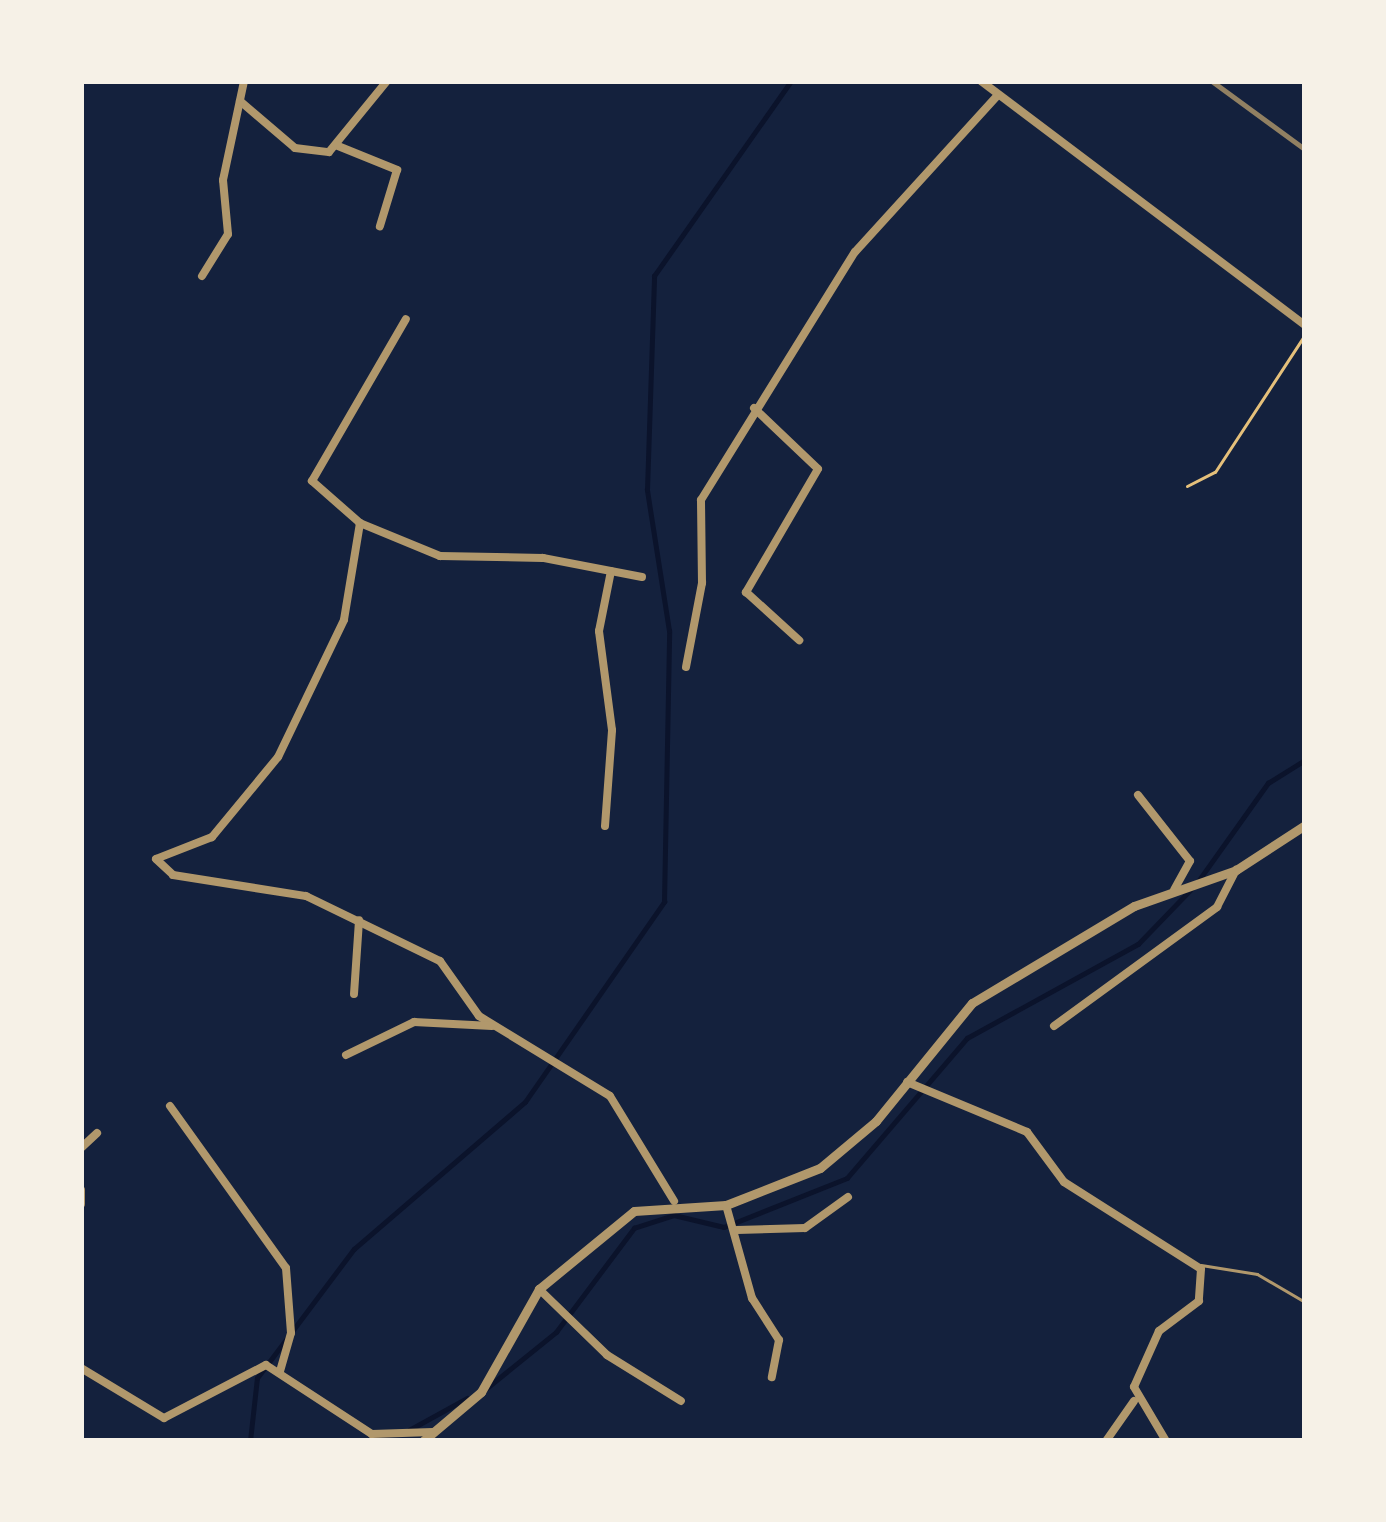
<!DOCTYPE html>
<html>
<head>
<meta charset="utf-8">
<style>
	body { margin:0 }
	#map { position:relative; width:1386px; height:1522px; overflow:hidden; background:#14213d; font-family:"Source Sans 3",sans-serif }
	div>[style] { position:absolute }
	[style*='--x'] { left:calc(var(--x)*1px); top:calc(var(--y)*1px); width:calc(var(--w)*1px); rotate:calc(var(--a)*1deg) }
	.stream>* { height:4.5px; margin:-2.25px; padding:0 2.25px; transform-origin:2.25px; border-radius:2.25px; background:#0b132b }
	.path>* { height:3px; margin:-1.5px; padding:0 1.5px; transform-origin:1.5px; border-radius:1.5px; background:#e5c07b }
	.service>* { height:3px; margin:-1.5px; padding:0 1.5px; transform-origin:1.5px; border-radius:1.5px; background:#b1986c }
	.minor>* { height:8px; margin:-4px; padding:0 4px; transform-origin:4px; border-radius:4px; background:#b1986c }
	.tertiary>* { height:9px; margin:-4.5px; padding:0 4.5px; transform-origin:4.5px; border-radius:4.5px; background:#b1986c }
	.rail>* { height:4.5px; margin:-2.25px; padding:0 2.25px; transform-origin:2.25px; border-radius:2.25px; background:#918062 }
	span { translate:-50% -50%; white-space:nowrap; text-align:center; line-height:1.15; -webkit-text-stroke:10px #f6f1e7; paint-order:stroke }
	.frame { position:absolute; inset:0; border:84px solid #f6f1e7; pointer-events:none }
</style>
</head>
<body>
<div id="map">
	<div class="stream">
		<div style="--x:1199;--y:880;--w:119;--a:-54.6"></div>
		<div style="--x:1268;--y:783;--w:44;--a:-31.9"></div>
		<div style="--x:483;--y:1391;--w:94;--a:-38.9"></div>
		<div style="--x:556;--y:1332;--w:130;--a:-53.1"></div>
		<div style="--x:634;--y:1228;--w:42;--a:-18"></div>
		<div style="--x:674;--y:1215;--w:51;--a:13.5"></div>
		<div style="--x:724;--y:1227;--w:132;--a:-21.7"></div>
		<div style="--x:847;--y:1178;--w:184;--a:-49.4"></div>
		<div style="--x:967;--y:1038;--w:195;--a:-28.8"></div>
		<div style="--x:1138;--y:944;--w:78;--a:-46"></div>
		<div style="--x:409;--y:1430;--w:66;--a:-28.9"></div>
		<div style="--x:250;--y:1441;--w:63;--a:-83.7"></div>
		<div style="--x:257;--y:1378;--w:161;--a:-53.1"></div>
		<div style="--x:354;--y:1249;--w:225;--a:-40.7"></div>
		<div style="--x:525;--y:1102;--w:244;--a:-55.2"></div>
		<div style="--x:664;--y:902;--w:271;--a:-88.9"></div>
		<div style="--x:669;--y:631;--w:143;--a:-98.9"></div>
		<div style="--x:647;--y:490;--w:214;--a:-88.1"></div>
		<div style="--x:654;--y:276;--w:238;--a:-54.9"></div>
	</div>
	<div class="path">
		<div style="--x:1187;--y:486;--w:31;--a:-27"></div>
		<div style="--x:1215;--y:472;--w:163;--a:-56.8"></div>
	</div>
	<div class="service">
		<div style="--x:1201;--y:1265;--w:57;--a:9.1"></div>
		<div style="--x:1257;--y:1274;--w:56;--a:30.3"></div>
	</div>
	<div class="minor">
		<div style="--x:981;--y:81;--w:406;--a:37"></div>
		<div style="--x:240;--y:101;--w:72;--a:40.5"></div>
		<div style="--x:295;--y:148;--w:34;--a:7"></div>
		<div style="--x:329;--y:152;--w:92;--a:-50.8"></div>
		<div style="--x:338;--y:146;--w:64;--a:22.1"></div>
		<div style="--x:397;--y:170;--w:59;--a:106.9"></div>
		<div style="--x:202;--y:276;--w:49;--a:-58.2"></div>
		<div style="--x:228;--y:234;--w:54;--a:-95.3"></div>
		<div style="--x:223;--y:180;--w:101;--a:-78"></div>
		<div style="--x:754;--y:408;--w:88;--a:43.6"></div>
		<div style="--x:818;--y:469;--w:143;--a:120.3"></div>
		<div style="--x:746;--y:592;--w:72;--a:42.2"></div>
		<div style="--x:360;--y:523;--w:64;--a:-138.8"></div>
		<div style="--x:312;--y:481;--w:187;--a:-59.9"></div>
		<div style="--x:642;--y:577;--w:101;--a:-169.1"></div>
		<div style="--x:543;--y:558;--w:103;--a:-178.9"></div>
		<div style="--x:440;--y:556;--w:87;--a:-157.6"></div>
		<div style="--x:360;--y:523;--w:98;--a:99.4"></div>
		<div style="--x:344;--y:620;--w:152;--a:115.7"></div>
		<div style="--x:278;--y:757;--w:104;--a:129.5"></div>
		<div style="--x:212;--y:837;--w:60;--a:158.6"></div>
		<div style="--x:156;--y:859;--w:23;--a:43"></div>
		<div style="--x:173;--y:875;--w:135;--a:9"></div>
		<div style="--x:306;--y:896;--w:149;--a:25.9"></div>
		<div style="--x:440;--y:961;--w:67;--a:54.7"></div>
		<div style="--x:479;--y:1016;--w:153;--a:31.4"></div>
		<div style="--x:610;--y:1096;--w:123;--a:58.6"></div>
		<div style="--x:686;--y:667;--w:86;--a:-79.2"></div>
		<div style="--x:702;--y:583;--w:83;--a:-90.7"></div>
		<div style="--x:701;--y:500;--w:292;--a:-58.2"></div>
		<div style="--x:855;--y:252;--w:212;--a:-47.7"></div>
		<div style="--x:1138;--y:795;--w:84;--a:51.8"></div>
		<div style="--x:1190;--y:861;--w:33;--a:119"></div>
		<div style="--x:605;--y:826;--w:96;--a:-85.8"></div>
		<div style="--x:612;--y:730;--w:100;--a:-97.5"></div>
		<div style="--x:599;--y:631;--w:61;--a:-78.7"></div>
		<div style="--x:354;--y:994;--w:74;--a:-86.1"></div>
		<div style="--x:1054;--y:1026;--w:202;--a:-36.1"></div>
		<div style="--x:1217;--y:907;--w:42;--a:-62.8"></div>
		<div style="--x:346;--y:1055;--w:76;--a:-25.9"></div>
		<div style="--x:414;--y:1022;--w:78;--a:2.9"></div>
		<div style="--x:907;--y:1082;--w:130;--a:22.6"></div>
		<div style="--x:1027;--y:1132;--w:62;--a:53.5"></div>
		<div style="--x:1064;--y:1182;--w:162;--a:32.4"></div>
		<div style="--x:1201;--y:1269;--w:32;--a:94"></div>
		<div style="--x:1199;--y:1301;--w:50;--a:143.1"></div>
		<div style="--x:1159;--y:1331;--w:61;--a:114.1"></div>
		<div style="--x:1134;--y:1387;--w:63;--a:59.3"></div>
		<div style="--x:170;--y:1106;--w:199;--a:54.4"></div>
		<div style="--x:286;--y:1268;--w:65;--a:85.6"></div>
		<div style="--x:291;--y:1333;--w:40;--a:106"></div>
		<div style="--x:81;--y:1148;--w:22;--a:-43"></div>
		<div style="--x:81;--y:1190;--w:14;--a:90"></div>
		<div style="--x:726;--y:1205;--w:97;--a:74.4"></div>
		<div style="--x:752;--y:1298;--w:50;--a:57.3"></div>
		<div style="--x:779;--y:1340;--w:38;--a:101"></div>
		<div style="--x:737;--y:1230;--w:68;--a:-1.7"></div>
		<div style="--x:805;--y:1228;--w:53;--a:-35.8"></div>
		<div style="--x:539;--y:1289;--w:95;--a:44.1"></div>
		<div style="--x:607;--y:1355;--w:87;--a:31.9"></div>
		<div style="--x:81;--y:1368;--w:97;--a:31.1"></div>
		<div style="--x:164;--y:1418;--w:115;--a:-27.5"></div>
		<div style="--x:266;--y:1365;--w:126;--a:33.1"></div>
		<div style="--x:372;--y:1434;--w:61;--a:-1.9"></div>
		<div style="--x:1106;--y:1441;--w:49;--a:-55"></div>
	</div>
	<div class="tertiary">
		<div style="--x:423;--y:1441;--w:76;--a:-40.2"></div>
		<div style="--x:481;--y:1392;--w:118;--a:-60.6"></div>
		<div style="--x:539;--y:1289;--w:123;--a:-39.4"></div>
		<div style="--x:634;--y:1211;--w:92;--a:-3.7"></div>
		<div style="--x:726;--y:1205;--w:101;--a:-21.5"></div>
		<div style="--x:820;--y:1168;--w:73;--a:-40"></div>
		<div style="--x:876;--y:1121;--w:152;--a:-50.9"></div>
		<div style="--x:972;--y:1003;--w:189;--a:-30.9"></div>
		<div style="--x:1134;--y:906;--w:108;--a:-19.4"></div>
		<div style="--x:1236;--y:870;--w:82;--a:-33.1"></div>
	</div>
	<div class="rail">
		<div style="--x:1212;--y:81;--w:115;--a:36.2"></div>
	</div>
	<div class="frame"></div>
</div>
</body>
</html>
